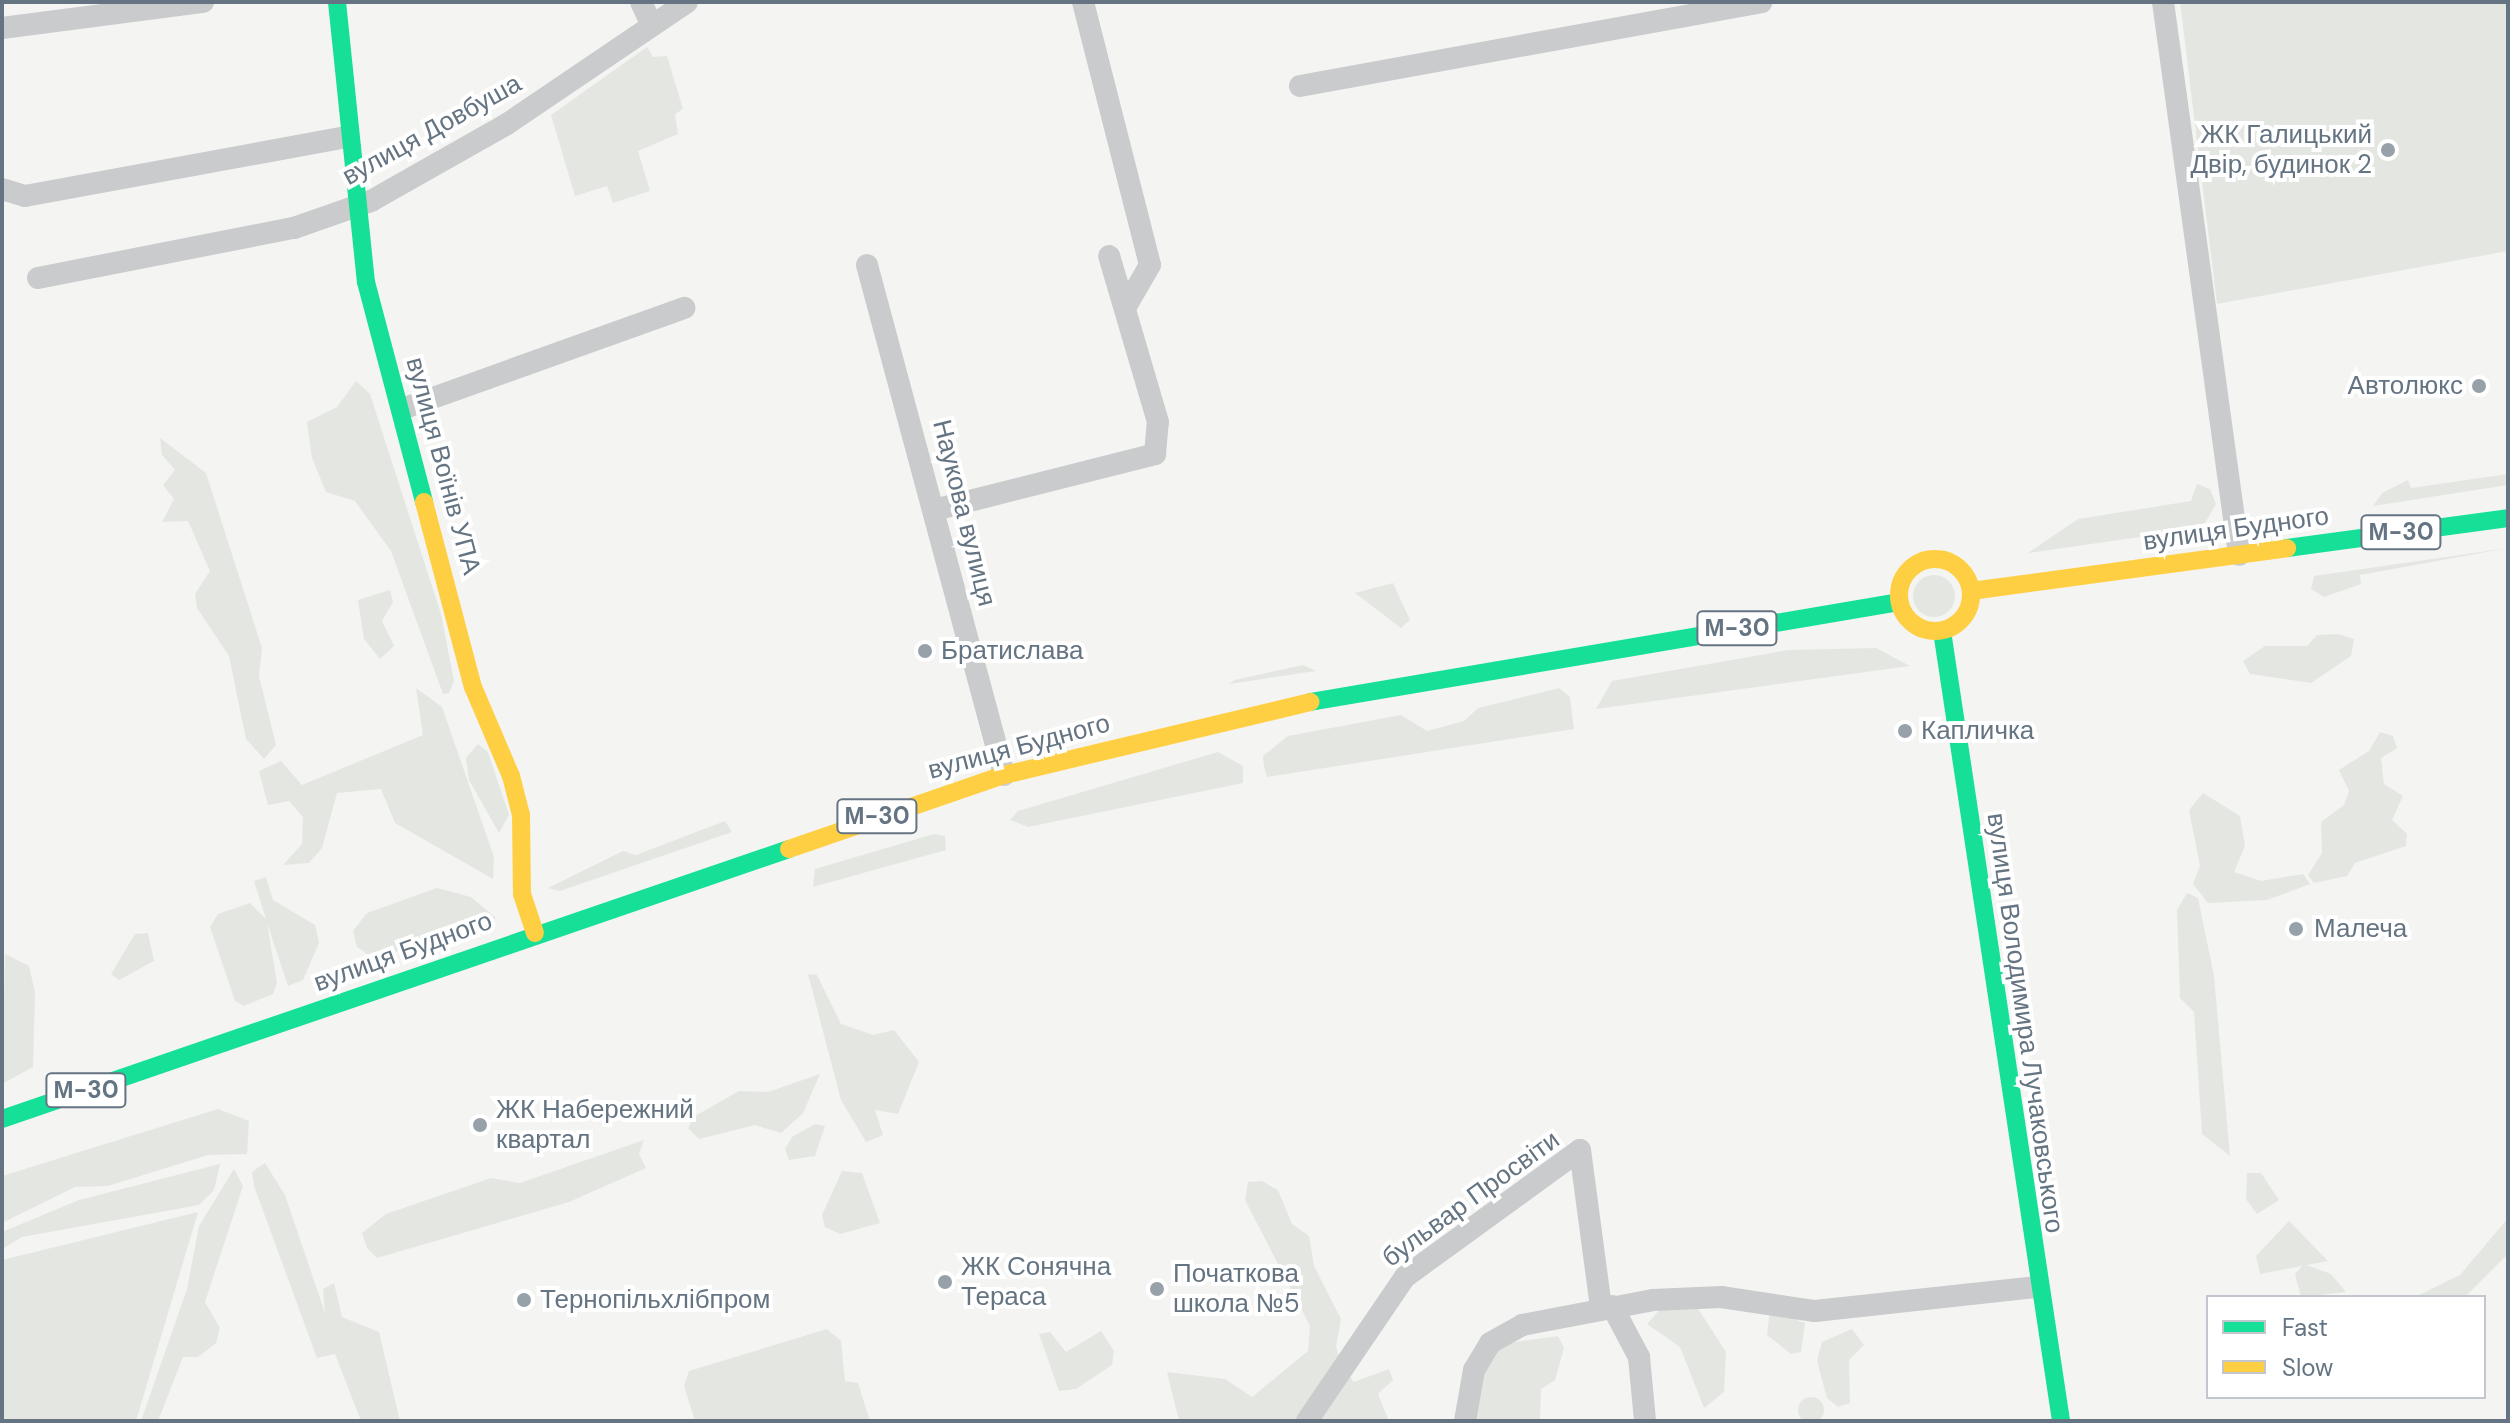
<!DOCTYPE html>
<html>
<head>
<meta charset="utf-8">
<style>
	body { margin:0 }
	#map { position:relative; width:2510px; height:1423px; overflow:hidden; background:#f4f4f3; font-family:"DM Sans",sans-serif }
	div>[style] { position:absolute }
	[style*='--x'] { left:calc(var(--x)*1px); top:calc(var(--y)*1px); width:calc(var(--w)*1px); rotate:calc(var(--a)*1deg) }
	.green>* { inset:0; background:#e4e7e1 }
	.round { border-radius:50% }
	.street>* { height:22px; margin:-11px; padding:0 11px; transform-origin:11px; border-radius:11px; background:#cacbcc }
	.fast>* { height:18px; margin:-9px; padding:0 9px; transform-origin:9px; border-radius:9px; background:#16e098 }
	.slow>* { height:18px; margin:-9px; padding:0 9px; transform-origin:9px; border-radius:9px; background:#ffcf43 }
	.slow>.ring { margin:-9px; padding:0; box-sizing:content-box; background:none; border:18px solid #ffcf43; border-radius:50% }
	.dots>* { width:22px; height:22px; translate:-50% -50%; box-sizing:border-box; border:4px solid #fff; border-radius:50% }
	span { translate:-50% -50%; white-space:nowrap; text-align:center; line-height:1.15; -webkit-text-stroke:8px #fff; paint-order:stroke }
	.shield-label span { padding:2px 6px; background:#fff; border:2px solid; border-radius:6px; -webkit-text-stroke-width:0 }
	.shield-label { font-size:24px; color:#657482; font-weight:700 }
	.street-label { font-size:26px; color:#657482 }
	.poi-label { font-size:26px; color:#657482 }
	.right { translate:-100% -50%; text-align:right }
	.left { translate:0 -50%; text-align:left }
	.frame { position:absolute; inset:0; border:4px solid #657482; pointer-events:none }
	.legend { position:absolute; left:2206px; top:1295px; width:280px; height:104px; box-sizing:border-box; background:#fff; border:2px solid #c1c7cd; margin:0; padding:10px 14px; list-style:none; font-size:24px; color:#657482 }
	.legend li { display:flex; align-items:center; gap:16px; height:40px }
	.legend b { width:40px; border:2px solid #c1c7cd }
</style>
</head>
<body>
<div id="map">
	<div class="green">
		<div style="clip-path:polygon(2180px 2px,2508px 2px,2508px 251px,2217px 304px)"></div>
		<div style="clip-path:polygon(647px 47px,653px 57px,667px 56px,683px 109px,675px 114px,678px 134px,638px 151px,650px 191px,613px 203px,607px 186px,575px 196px,551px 115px)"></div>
		<div style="clip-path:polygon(356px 381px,370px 394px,441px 614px,454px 681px,449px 693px,443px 694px,391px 551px,355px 501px,326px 492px,312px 458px,307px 422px,337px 407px)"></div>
		<div style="clip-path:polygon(160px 438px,206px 473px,262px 648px,259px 676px,276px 745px,264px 759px,246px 739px,229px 656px,197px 608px,195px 594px,210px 571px,188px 521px,162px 522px,174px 499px,163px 485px,175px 470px,162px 455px)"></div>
		<div style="clip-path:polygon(2508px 474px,2508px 485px,2373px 506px,2382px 493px,2408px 480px,2411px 488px)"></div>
		<div style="clip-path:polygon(2197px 484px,2210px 489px,2216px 504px,2202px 528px,2028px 553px,2078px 519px,2191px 501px)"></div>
		<div style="clip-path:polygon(2508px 548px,2360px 575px,2361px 584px,2324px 597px,2311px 589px,2314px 576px)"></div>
		<div class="round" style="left:1913px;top:575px;width:42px;height:42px"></div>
		<div style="clip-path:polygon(1393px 583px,1410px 620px,1401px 628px,1355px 593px)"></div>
		<div style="clip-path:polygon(390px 590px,393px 602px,382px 621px,394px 646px,380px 659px,364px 639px,358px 600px)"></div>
		<div style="clip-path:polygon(2338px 634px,2354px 639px,2351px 656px,2311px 683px,2250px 674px,2243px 661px,2265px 646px,2307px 646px,2317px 635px)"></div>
		<div style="clip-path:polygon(1876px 648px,1910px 666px,1596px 709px,1612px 681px,1788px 650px)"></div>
		<div style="clip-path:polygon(1303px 665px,1316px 671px,1229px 684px,1235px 680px)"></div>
		<div style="clip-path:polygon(416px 688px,442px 707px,494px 857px,493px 879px,395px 823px,381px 789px,337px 793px,322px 848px,309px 863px,283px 865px,302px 844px,303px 817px,289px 801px,268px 805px,259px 771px,281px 761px,302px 785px,423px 735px)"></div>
		<div style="clip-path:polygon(1559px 688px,1570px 697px,1574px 729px,1267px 777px,1264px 766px,1263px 756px,1288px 736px,1401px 715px,1427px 731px,1464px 721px,1478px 708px)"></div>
		<div style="clip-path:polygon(2380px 732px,2393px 736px,2397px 748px,2381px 758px,2384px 784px,2403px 796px,2392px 820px,2407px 834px,2406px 846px,2355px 863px,2347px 876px,2314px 883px,2308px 875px,2322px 853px,2321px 822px,2344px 805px,2349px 791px,2339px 770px,2369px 751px)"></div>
		<div style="clip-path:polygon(478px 744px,488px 752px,509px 815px,499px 833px,469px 780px,466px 758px)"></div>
		<div style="clip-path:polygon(1218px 752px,1243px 766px,1243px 783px,1028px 827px,1010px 820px,1018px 811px)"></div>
		<div style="clip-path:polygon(2203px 793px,2240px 816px,2245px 846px,2234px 872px,2261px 881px,2303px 874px,2310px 884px,2267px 900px,2208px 903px,2193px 884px,2200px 866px,2189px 810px)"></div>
		<div style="clip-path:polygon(725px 821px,732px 832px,560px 891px,548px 888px,623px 851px,636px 855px)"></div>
		<div style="clip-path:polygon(934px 834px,945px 836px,946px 850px,813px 887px,815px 869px)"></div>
		<div style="clip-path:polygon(266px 877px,273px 900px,315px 925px,319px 943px,303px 980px,288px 986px,267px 923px,277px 983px,273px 994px,244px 1006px,235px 1001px,210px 927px,218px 914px,250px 903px,266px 919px,254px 881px)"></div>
		<div style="clip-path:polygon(437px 888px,471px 897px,496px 918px,375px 959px,357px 947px,353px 931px,367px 913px)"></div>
		<div style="clip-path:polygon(2187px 893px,2198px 898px,2214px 976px,2230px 1156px,2202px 1134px,2194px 1012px,2180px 998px,2177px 910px)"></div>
		<div style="clip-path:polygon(148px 933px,154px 961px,119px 980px,111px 974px,135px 934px)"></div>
		<div style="clip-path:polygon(5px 954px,29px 966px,35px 992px,33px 1067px,2px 1084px)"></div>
		<div style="clip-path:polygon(808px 974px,817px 975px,841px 1024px,873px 1035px,894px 1030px,919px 1062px,898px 1114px,875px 1110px,883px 1135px,866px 1142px,841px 1100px)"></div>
		<div style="clip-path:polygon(820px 1074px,803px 1113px,781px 1133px,755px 1125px,699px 1139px,688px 1128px,695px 1116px,739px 1091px,768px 1092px)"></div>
		<div style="clip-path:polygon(218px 1109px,249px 1121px,247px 1154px,208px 1155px,108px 1186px,75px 1187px,2px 1223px,2px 1176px)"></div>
		<div style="clip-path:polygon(815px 1124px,825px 1126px,815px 1156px,789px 1160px,785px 1149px,792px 1137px)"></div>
		<div style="clip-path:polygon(644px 1140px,639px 1154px,646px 1168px,569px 1202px,377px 1258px,367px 1248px,362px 1233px,386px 1214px,491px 1178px,520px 1183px)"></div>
		<div style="clip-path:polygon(265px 1163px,285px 1195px,325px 1313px,323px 1289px,334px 1283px,342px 1317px,379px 1332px,400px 1421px,361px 1421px,335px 1354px,317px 1358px,254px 1186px,252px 1172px)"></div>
		<div style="clip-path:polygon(220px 1164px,214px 1190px,199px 1205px,22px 1237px,2px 1249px,2px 1232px,79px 1200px)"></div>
		<div style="clip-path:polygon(234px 1169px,243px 1186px,205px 1302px,220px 1328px,216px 1343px,198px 1357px,183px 1357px,158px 1421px,141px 1421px,187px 1289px,199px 1226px)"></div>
		<div style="clip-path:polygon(842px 1171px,862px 1173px,880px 1223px,840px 1234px,825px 1227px,822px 1215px)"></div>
		<div style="clip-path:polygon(2247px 1173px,2261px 1173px,2279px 1200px,2257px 1214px,2246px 1199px)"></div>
		<div style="clip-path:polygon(1262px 1181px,1278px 1190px,1292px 1224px,1309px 1236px,1314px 1266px,1341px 1319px,1336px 1347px,1343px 1368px,1354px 1382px,1389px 1369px,1393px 1380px,1378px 1394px,1389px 1421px,1179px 1421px,1167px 1372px,1225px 1379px,1252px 1397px,1308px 1351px,1310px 1326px,1245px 1200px,1248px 1182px)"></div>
		<div style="clip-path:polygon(198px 1212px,136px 1421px,2px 1420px,2px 1260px)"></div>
		<div style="clip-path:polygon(2508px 1218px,2508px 1254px,2465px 1297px,2415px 1297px,2460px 1275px)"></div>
		<div style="clip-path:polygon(2289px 1221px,2328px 1261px,2260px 1274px,2256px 1256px)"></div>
		<div style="clip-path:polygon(2304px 1264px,2331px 1274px,2346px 1292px,2301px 1297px,2295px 1274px)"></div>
		<div style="clip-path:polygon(1695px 1304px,1726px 1352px,1724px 1392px,1704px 1408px,1680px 1347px,1647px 1324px,1662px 1307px)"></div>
		<div style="clip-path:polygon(1770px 1310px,1805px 1323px,1801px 1352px,1791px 1354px,1767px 1335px)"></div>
		<div style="clip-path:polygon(827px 1329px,841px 1341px,845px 1381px,858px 1383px,870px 1421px,695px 1421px,684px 1386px,689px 1371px)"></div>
		<div style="clip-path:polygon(1852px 1329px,1864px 1345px,1849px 1360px,1850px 1403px,1838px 1407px,1827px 1398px,1817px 1361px,1822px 1342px)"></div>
		<div style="clip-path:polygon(1101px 1331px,1114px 1351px,1112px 1365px,1076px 1389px,1059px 1391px,1039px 1334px,1050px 1332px,1066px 1352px)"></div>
		<div style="clip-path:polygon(1558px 1336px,1564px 1348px,1555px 1380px,1541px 1389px,1540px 1420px,1556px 1421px,1469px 1421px,1485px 1346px)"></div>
		<div class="round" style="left:1798px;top:1397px;width:26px;height:26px"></div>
	</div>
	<div class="street">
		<div style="--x:641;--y:2;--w:26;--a:65"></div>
		<div style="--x:1083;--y:2;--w:271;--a:75.7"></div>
		<div style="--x:1150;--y:265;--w:50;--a:120.2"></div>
		<div style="--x:2163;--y:2;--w:558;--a:82.17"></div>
		<div style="--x:2;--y:28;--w:203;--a:-7.4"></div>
		<div style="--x:1300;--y:86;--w:469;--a:-10.3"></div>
		<div style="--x:2;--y:189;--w:24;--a:17"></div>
		<div style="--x:25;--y:196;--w:326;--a:-10.4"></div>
		<div style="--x:867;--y:265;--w:528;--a:74.96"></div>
		<div style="--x:38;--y:278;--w:261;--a:-11.1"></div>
		<div style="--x:294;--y:228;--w:82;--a:-19.3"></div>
		<div style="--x:371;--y:201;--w:156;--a:-29.5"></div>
		<div style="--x:507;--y:124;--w:217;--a:-34.1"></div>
		<div style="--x:402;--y:409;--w:300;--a:-19.7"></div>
		<div style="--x:938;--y:509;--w:224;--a:-14.2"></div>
		<div style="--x:1155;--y:454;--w:32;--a:-85"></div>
		<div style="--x:1158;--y:422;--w:173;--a:-106.4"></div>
		<div style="--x:1612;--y:1306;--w:58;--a:62.1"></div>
		<div style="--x:1639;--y:1357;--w:64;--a:84.6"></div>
		<div style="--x:1307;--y:1421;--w:174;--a:-55.8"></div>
		<div style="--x:1405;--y:1277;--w:216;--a:-36"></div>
		<div style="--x:1580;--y:1150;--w:159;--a:82.4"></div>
		<div style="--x:1465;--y:1421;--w:52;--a:-80"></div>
		<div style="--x:1474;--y:1370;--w:31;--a:-59"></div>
		<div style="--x:1490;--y:1343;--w:37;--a:-29"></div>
		<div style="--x:1522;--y:1325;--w:133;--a:-10.8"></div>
		<div style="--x:1653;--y:1300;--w:68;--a:-2.5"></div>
		<div style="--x:1721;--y:1297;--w:95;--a:8.5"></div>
		<div style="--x:1815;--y:1311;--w:223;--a:-6.2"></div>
	</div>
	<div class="fast">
		<div style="--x:337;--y:2;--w:281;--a:84.1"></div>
		<div style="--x:366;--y:282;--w:228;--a:75.2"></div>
		<div style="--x:2287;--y:548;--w:223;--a:-7.7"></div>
		<div style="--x:1942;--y:631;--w:799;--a:81.43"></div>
		<div style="--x:1310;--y:702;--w:597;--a:-9.64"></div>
		<div style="--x:2;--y:1119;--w:832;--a:-18.94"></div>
	</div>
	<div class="slow">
		<div style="--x:424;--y:502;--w:191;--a:75.2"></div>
		<div style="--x:473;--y:687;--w:97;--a:66.9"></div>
		<div style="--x:511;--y:776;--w:40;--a:75.6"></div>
		<div style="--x:521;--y:815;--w:79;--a:89.3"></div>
		<div style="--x:522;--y:894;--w:41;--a:71.6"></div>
		<div class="ring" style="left:1899px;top:559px;width:54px;height:54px"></div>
		<div style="--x:1971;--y:591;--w:319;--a:-7.7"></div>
		<div style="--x:789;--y:849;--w:227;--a:-19"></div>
		<div style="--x:1004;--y:775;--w:315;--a:-13.4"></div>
	</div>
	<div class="dots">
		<div style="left:2388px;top:150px;background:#97a1aa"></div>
		<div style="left:2479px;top:386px;background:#97a1aa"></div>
		<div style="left:925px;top:651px;background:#97a1aa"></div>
		<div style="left:1905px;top:731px;background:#97a1aa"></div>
		<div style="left:2296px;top:929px;background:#97a1aa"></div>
		<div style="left:480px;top:1125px;background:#97a1aa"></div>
		<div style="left:945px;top:1282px;background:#97a1aa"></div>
		<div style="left:1157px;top:1289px;background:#97a1aa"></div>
		<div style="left:524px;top:1300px;background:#97a1aa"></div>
	</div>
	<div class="shield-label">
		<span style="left:2401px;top:532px">М-30</span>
		<span style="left:1737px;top:628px">М-30</span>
		<span style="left:877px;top:816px">М-30</span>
		<span style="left:86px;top:1090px">М-30</span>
	</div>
	<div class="street-label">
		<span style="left:432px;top:130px;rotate:-29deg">вулиця Довбуша</span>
		<span style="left:443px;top:466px;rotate:75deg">вулиця Воїнів УПА</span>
		<span style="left:964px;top:513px;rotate:76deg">Наукова вулиця</span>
		<span style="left:2236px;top:529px;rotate:-8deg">вулиця Будного</span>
		<span style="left:1019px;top:747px;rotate:-15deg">вулиця Будного</span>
		<span style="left:403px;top:952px;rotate:-20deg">вулиця Будного</span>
		<span style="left:2025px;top:1023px;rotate:82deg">вулиця Володимира Лучаковського</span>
		<span style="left:1471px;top:1199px;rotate:-36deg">бульвар Просвіти</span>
	</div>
	<div class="poi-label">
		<span class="right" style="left:2372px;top:150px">ЖК Галицький<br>Двір, будинок 2</span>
		<span class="right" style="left:2463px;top:386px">Автолюкс</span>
		<span class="left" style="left:941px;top:651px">Братислава</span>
		<span class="left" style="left:1921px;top:731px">Капличка</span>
		<span class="left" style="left:2314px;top:929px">Малеча</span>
		<span class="left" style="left:496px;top:1125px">ЖК Набережний<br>квартал</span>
		<span class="left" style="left:961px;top:1282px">ЖК Сонячна<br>Тераса</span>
		<span class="left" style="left:1173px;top:1289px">Початкова<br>школа №5</span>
		<span class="left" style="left:540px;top:1300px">Тернопільхлібпром</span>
	</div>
	<div class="frame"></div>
	<ul class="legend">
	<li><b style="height:10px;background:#16e098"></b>Fast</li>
	<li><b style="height:10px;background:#ffcf43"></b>Slow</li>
	</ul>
</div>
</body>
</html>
